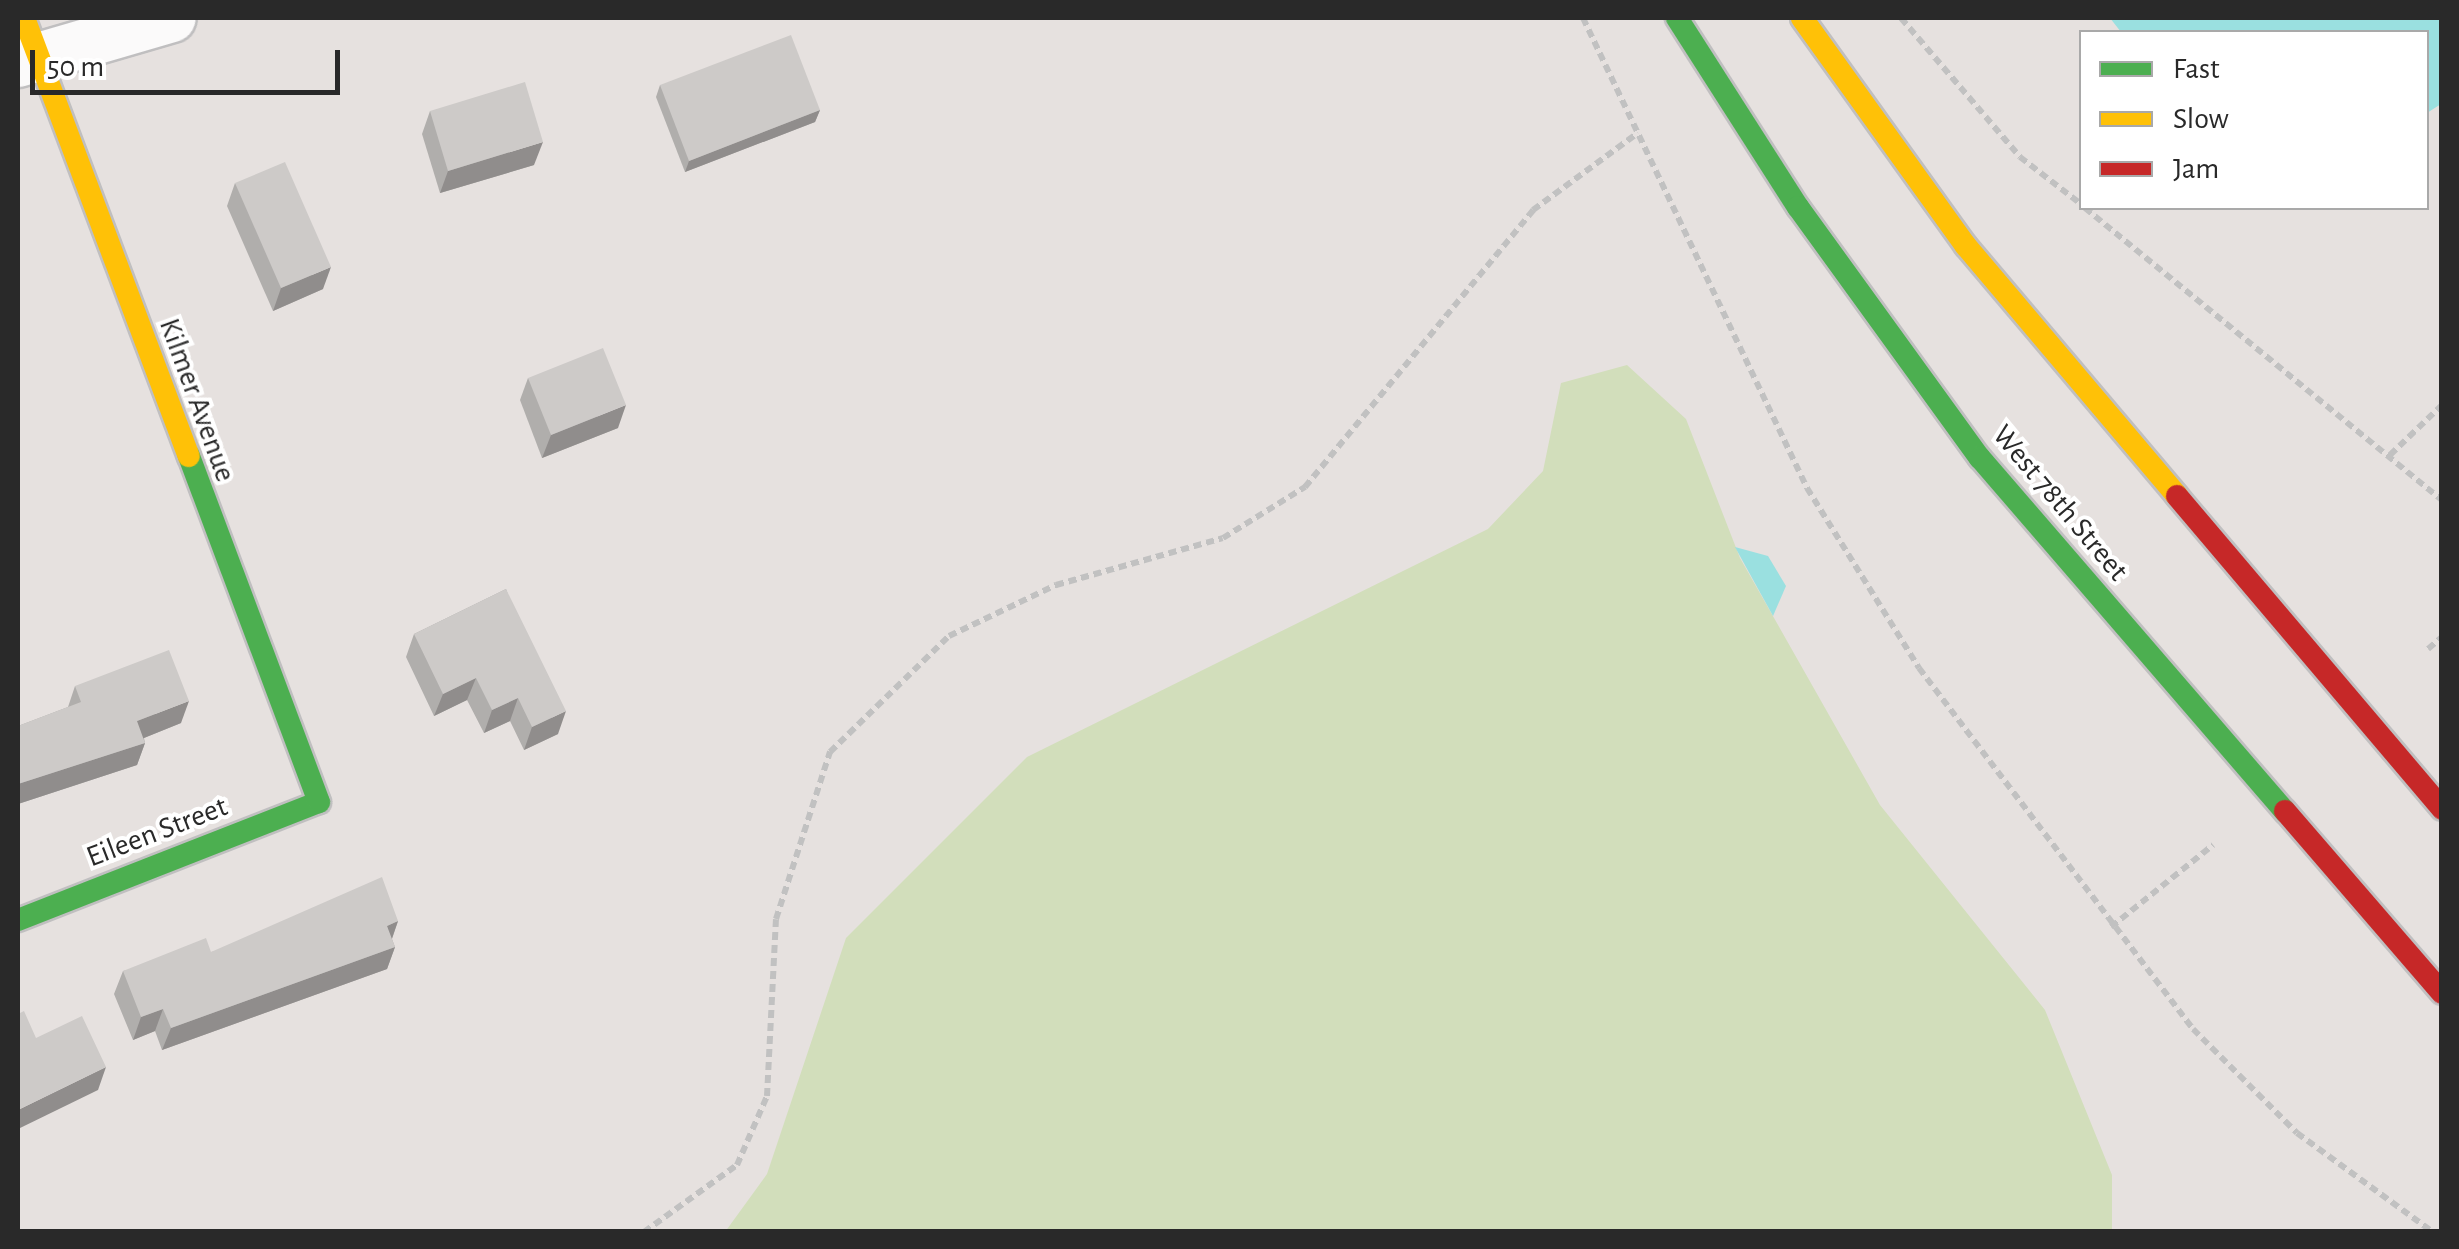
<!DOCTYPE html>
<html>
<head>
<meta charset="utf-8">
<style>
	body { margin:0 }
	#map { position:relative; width:2459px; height:1249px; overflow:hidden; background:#e6e1df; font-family:"Alegreya Sans",sans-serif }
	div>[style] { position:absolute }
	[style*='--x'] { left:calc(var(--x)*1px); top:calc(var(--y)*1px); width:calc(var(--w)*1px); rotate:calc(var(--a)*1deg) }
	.green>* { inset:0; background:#d2debb }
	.water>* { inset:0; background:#9ae0e0 }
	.path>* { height:6px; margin-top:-3px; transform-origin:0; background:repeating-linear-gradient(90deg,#c1c1c1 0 8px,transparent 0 13px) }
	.roads { filter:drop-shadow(2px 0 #c0bfc0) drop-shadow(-2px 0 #c0bfc0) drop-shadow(0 2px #c0bfc0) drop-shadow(0 -2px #c0bfc0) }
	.street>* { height:48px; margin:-24px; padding:0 24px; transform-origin:24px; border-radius:24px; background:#fbfafa }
	.fast>* { height:22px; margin:-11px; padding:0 11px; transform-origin:11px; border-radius:11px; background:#4caf50 }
	.slow>* { height:22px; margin:-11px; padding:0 11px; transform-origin:11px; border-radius:11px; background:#ffc107 }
	.jam>* { height:22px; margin:-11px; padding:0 11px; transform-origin:11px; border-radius:11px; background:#c62828 }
	.wall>* { inset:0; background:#b0aeac }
	.shaded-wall>* { inset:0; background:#908d8c }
	.building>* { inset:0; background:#cdcac8 }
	span { translate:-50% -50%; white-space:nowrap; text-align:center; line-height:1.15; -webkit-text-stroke:8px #fff; paint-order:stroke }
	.street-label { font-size:30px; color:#292929 }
	.frame { position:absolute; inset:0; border:20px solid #292929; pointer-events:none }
	.legend { position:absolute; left:2079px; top:30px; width:350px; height:180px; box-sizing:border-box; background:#fff; border:2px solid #a9a9a9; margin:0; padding:12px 18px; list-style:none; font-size:30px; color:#292929 }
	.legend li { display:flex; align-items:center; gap:20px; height:50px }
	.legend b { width:50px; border:2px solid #a9a9a9 }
	.scale { position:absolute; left:30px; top:50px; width:310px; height:45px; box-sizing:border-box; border:5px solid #292929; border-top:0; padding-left:12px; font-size:30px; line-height:35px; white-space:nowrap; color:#292929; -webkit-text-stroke:8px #fff; paint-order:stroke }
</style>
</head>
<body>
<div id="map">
	<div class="green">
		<div style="clip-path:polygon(1627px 365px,1686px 419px,1740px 558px,1880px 805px,2045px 1010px,2112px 1175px,2112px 1232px,725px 1232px,767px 1174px,846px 938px,1027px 757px,1488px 529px,1543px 471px,1561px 383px)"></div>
	</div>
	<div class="water">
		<div style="clip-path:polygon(2110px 18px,2441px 18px,2441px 104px,2427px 113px,2426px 32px,2121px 32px)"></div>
		<div style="clip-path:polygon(1735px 547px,1768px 556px,1786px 586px,1773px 616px)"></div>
	</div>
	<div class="path">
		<div style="--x:1583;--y:18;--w:521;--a:64.52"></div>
		<div style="--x:1807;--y:488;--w:212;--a:58.1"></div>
		<div style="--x:1919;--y:668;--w:453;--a:52.8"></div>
		<div style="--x:2193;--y:1029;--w:147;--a:45"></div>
		<div style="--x:2297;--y:1133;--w:168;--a:36.1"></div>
		<div style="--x:1901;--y:18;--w:183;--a:49.4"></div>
		<div style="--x:2020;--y:157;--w:78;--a:37.7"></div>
		<div style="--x:2085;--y:208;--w:461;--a:39.3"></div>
		<div style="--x:2390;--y:455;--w:72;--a:-43.9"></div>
		<div style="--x:2428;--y:649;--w:18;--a:-41"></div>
		<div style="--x:2111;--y:927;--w:131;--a:-38.8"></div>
		<div style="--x:644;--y:1232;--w:115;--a:-35.8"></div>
		<div style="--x:737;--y:1165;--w:75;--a:-66.5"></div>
		<div style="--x:767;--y:1096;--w:177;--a:-87.1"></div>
		<div style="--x:776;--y:919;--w:176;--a:-72.1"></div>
		<div style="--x:830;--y:752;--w:166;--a:-44.3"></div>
		<div style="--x:949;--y:636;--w:119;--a:-25.5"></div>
		<div style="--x:1056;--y:585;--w:173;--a:-15.7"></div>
		<div style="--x:1223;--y:538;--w:97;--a:-31.9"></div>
		<div style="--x:1305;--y:487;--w:359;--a:-50.5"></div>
		<div style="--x:1533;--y:210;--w:130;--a:-36.3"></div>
	</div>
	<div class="roads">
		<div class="street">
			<div style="--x:18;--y:63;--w:160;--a:-16.3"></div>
		</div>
		<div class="fast">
			<div style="--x:1677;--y:18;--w:224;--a:57.4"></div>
			<div style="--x:1798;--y:207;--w:310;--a:54.1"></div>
			<div style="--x:1980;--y:458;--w:467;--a:49.2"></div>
			<div style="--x:18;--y:920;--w:323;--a:-21.4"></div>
			<div style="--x:319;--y:802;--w:370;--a:-110.6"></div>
		</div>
		<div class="slow">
			<div style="--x:24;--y:18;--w:468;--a:69.4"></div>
			<div style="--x:1802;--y:18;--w:281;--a:54.3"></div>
			<div style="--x:1966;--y:246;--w:327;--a:49.8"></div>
		</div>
		<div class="jam">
			<div style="--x:2177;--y:496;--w:410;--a:49.7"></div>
			<div style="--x:2285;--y:811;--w:240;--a:49.2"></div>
		</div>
	</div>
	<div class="wall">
		<div style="clip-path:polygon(660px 85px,820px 110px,815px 122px,685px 172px,656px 97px)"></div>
		<div style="clip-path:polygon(430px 111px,534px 165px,440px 193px,422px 134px)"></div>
		<div style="clip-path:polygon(235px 183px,323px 289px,273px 311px,227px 206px)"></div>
		<div style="clip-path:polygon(528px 378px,618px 428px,542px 458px,520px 400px)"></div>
		<div style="clip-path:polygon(506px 589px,558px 734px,524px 750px,510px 721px,484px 733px,467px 700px,434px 716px,406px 657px,414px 634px)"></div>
		<div style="clip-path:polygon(75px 686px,181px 723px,144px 738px,145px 743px,137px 765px,18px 804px,18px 726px,68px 707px)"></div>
		<div style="clip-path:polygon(398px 921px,392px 939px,395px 947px,387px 969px,162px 1050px,155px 1031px,133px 1040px,114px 994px,123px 971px,211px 952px)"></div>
	</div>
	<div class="shaded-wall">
		<div style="clip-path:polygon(820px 110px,815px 122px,685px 172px,689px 161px)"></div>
		<div style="clip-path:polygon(543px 142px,534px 165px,440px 193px,448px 171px)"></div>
		<div style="clip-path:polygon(331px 267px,323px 289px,273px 311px,281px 288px)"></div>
		<div style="clip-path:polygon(626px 405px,618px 428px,542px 458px,551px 435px)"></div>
		<div style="clip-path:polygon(476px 678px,467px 700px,434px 716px,443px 694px)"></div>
		<div style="clip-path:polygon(518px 698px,510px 721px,484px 733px,492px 710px)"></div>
		<div style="clip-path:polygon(189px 701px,181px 723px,129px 744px,137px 721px)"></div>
		<div style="clip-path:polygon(566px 711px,558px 734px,524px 750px,532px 727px)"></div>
		<div style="clip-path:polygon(145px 743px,137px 765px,18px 804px,18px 784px)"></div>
		<div style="clip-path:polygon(398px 921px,390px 944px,387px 926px)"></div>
		<div style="clip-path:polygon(395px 947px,387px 969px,162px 1050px,171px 1028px)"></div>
		<div style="clip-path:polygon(163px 1009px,155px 1031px,133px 1040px,141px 1017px)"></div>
		<div style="clip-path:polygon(106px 1067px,98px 1090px,18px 1129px,18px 1115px,20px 1109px)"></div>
	</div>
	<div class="building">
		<div style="clip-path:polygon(791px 35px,820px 110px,689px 161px,660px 85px)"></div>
		<div style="clip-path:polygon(525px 82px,543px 142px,448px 171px,430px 111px)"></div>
		<div style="clip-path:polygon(285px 162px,331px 267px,281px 288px,235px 183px)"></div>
		<div style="clip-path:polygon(603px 348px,626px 405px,551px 435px,528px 378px)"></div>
		<div style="clip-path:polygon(506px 589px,566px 711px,532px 727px,518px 698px,492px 710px,476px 678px,443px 694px,414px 634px)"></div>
		<div style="clip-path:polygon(169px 650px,189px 701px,137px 721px,145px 743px,18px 784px,18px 726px,81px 702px,75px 686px)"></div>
		<div style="clip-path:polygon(382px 877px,398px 921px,387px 926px,395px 947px,171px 1028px,163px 1009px,141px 1017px,123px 971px,206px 938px,211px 952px)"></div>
		<div style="clip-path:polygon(24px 1011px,36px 1038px,82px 1016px,106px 1067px,20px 1109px,18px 1104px,18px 1014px)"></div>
	</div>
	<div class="street-label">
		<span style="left:197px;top:400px;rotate:70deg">Kilmer Avenue</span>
		<span style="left:2060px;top:503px;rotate:50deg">West 78th Street</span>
		<span style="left:157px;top:832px;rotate:-21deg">Eileen Street</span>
	</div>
	<div class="frame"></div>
	<ul class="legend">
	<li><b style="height:12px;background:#4caf50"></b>Fast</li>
	<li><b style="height:12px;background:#ffc107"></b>Slow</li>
	<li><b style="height:12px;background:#c62828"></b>Jam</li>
	</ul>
	<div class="scale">50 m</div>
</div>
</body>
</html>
